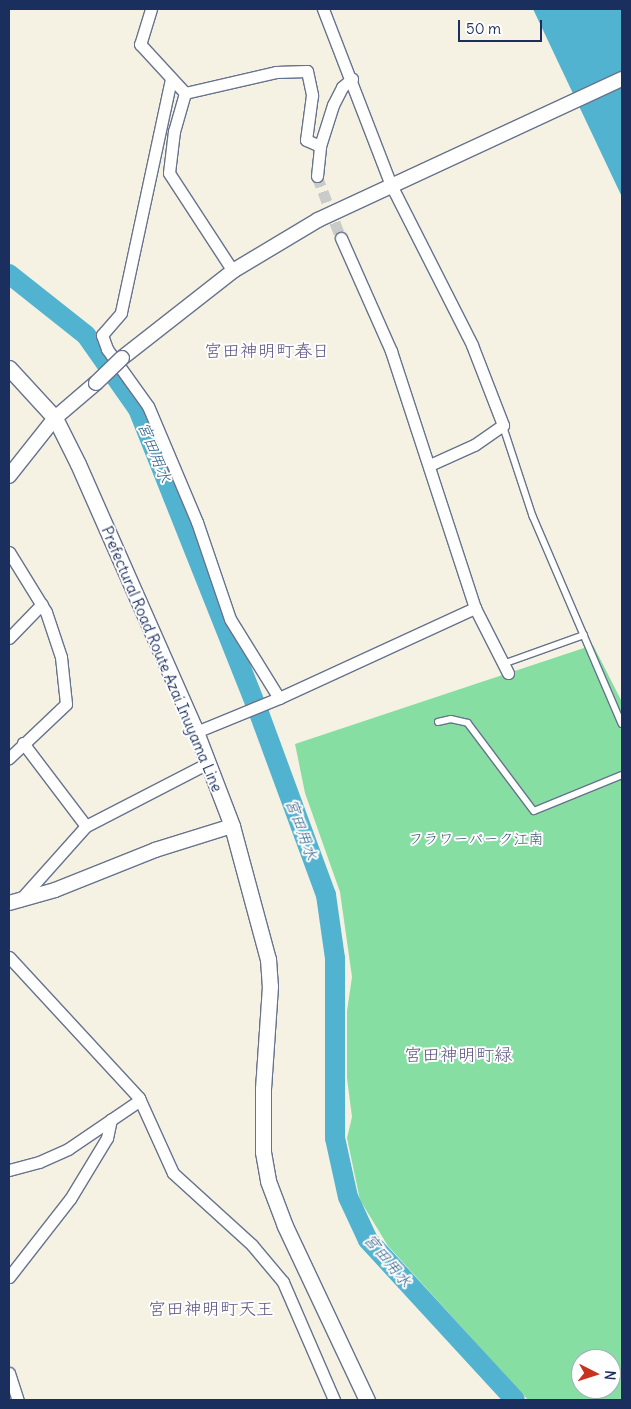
<!DOCTYPE html>
<html>
<head>
<meta charset="utf-8">
<style>
	body { margin:0 }
	#map { position:relative; width:631px; height:1409px; overflow:hidden; background:#f5f2e3; font-family:Delius,"Klee One",sans-serif }
	div>[style] { position:absolute }
	[style*='--x'] { left:calc(var(--x)*1px); top:calc(var(--y)*1px); width:calc(var(--w)*1px); rotate:calc(var(--a)*1deg) }
	.green>* { inset:0; background:#86dea2 }
	.water>* { inset:0; background:#51b3cf }
	.river>* { height:20px; margin:-10px; padding:0 10px; transform-origin:10px; border-radius:10px; background:#51b3cf }
	.minor-tunnel>* { height:11px; margin-top:-5.5px; transform-origin:0; background:repeating-linear-gradient(90deg,#c9cbc8 0 11px,transparent 0 16.5px) }
	.roads { filter:drop-shadow(1px 0 #67738d) drop-shadow(-1px 0 #67738d) drop-shadow(0 1px #67738d) drop-shadow(0 -1px #67738d) }
	.service>* { height:5.5px; margin:-2.75px; padding:0 2.75px; transform-origin:2.75px; border-radius:2.75px; background:#fff }
	.minor>* { height:11px; margin:-5.5px; padding:0 5.5px; transform-origin:5.5px; border-radius:5.5px; background:#fff }
	.tertiary>* { height:14px; margin:-7px; padding:0 7px; transform-origin:7px; border-radius:7px; background:#fff }
	.secondary>* { height:15px; margin:-7.5px; padding:0 7.5px; transform-origin:7.5px; border-radius:7.5px; background:#fff }
	.bridges { filter:drop-shadow(1px 0 #67738d) drop-shadow(-1px 0 #67738d) drop-shadow(0 1px #67738d) drop-shadow(0 -1px #67738d) }
	.tertiary-bridge>* { height:14px; margin:-7px; padding:0 7px; transform-origin:7px; border-radius:7px; background:#fff }
	span { translate:-50% -50%; white-space:nowrap; text-align:center; line-height:1.15; -webkit-text-stroke:4px #fff; paint-order:stroke }
	.street-label { font-size:15px; color:#1b2f5e }
	.park-label { font-size:15px; color:#365b6f }
	.water-label { font-size:16px; color:#2e5d86; font-style:italic }
	.quarter-label { font-size:18px; color:#5e5583 }
	.frame { position:absolute; inset:0; border:10px solid #1b2f5e; pointer-events:none }
	.north { position:absolute; left:571px; top:1349px; width:50px; height:50px; box-sizing:border-box; background:#fff; border:1px solid #a4acbf; border-radius:50%; rotate:95deg; font-size:14px; font-weight:700; line-height:20px; text-align:center; color:#1b2f5e }
	.north::after { content:''; display:block; margin:auto; width:18px; height:22px; background:#c8321e; clip-path:polygon(50% 0,100% 100%,50% 72%,0 100%) }
	.scale { position:absolute; left:458px; top:20px; width:84px; height:22px; box-sizing:border-box; border:2px solid #1b2f5e; border-top:0; padding-left:6px; font-size:15px; line-height:18px; white-space:nowrap; color:#1b2f5e; -webkit-text-stroke:4px #fff; paint-order:stroke }
</style>
</head>
<body>
<div id="map">
	<div class="green">
		<div style="clip-path:polygon(evenodd,593px 645px,622px 702px,622px 1400px,528px 1400px,388px 1246px,360px 1200px,347px 1138px,352px 1117px,347px 1078px,347px 1011px,352px 977px,340px 892px,305px 793px,295px 744px,593px 645px,581px 1359px,611px 1359px,611px 1389px,581px 1389px,581px 1359px)"></div>
	</div>
	<div class="water">
		<div style="clip-path:polygon(533px 9px,622px 9px,622px 197px)"></div>
	</div>
	<div class="river">
		<div style="--x:9;--y:274;--w:98;--a:38.4"></div>
		<div style="--x:86;--y:335;--w:90;--a:54.9"></div>
		<div style="--x:138;--y:409;--w:327;--a:68.3"></div>
		<div style="--x:259;--y:713;--w:194;--a:69.8"></div>
		<div style="--x:326;--y:895;--w:64;--a:81.9"></div>
		<div style="--x:335;--y:958;--w:180;--a:90"></div>
		<div style="--x:335;--y:1138;--w:60;--a:77.6"></div>
		<div style="--x:348;--y:1197;--w:47;--a:65.1"></div>
		<div style="--x:368;--y:1240;--w:217;--a:47.4"></div>
	</div>
	<div class="minor-tunnel">
		<div style="--x:317;--y:176;--w:66;--a:68.8"></div>
	</div>
	<div class="roads">
		<div class="service">
			<div style="--x:503;--y:425;--w:96;--a:71.8"></div>
			<div style="--x:533;--y:516;--w:226;--a:66.8"></div>
			<div style="--x:503;--y:664;--w:86;--a:-19.7"></div>
			<div style="--x:438;--y:722;--w:13;--a:-13"></div>
			<div style="--x:451;--y:719;--w:17;--a:13"></div>
			<div style="--x:468;--y:723;--w:110;--a:53.1"></div>
			<div style="--x:534;--y:811;--w:95;--a:-22.2"></div>
		</div>
		<div class="minor">
			<div style="--x:151;--y:9;--w:37;--a:107"></div>
			<div style="--x:140;--y:44;--w:67;--a:47.4"></div>
			<div style="--x:323;--y:9;--w:189;--a:68.9"></div>
			<div style="--x:391;--y:185;--w:179;--a:63.1"></div>
			<div style="--x:472;--y:345;--w:86;--a:68.8"></div>
			<div style="--x:503;--y:425;--w:35;--a:145"></div>
			<div style="--x:474;--y:445;--w:48;--a:155.6"></div>
			<div style="--x:171;--y:79;--w:239;--a:102.1"></div>
			<div style="--x:121;--y:313;--w:29;--a:131"></div>
			<div style="--x:102;--y:335;--w:15;--a:70"></div>
			<div style="--x:107;--y:349;--w:70;--a:54.3"></div>
			<div style="--x:148;--y:406;--w:126;--a:67.1"></div>
			<div style="--x:197;--y:522;--w:102;--a:71.2"></div>
			<div style="--x:230;--y:619;--w:93;--a:58.2"></div>
			<div style="--x:185;--y:93;--w:93;--a:-13"></div>
			<div style="--x:276;--y:72;--w:31;--a:-2"></div>
			<div style="--x:307;--y:71;--w:25;--a:78"></div>
			<div style="--x:312;--y:95;--w:45;--a:97.6"></div>
			<div style="--x:306;--y:140;--w:15;--a:23"></div>
			<div style="--x:185;--y:93;--w:40;--a:106"></div>
			<div style="--x:174;--y:131;--w:42;--a:96.8"></div>
			<div style="--x:169;--y:173;--w:117;--a:56.9"></div>
			<div style="--x:317;--y:176;--w:30;--a:-84"></div>
			<div style="--x:320;--y:146;--w:43;--a:-72.4"></div>
			<div style="--x:333;--y:105;--w:20;--a:-63"></div>
			<div style="--x:342;--y:87;--w:13;--a:-39"></div>
			<div style="--x:341;--y:238;--w:124;--a:66.1"></div>
			<div style="--x:391;--y:351;--w:270;--a:71.9"></div>
			<div style="--x:475;--y:608;--w:73;--a:63.1"></div>
			<div style="--x:9;--y:552;--w:70;--a:58.3"></div>
			<div style="--x:46;--y:612;--w:47;--a:71.6"></div>
			<div style="--x:61;--y:657;--w:47;--a:83.9"></div>
			<div style="--x:66;--y:704;--w:79;--a:136.5"></div>
			<div style="--x:9;--y:638;--w:47;--a:-45.9"></div>
			<div style="--x:196;--y:732;--w:90;--a:-22.3"></div>
			<div style="--x:279;--y:698;--w:216;--a:-24.7"></div>
			<div style="--x:23;--y:743;--w:104;--a:52.8"></div>
			<div style="--x:19;--y:901;--w:101;--a:-48.2"></div>
			<div style="--x:86;--y:826;--w:137;--a:-27.3"></div>
			<div style="--x:9;--y:957;--w:192;--a:47.3"></div>
			<div style="--x:139;--y:1098;--w:82;--a:65.6"></div>
			<div style="--x:173;--y:1173;--w:107;--a:42.3"></div>
			<div style="--x:252;--y:1245;--w:48;--a:50"></div>
			<div style="--x:283;--y:1282;--w:129;--a:66.6"></div>
			<div style="--x:9;--y:1170;--w:31;--a:-15"></div>
			<div style="--x:39;--y:1162;--w:32;--a:-24"></div>
			<div style="--x:68;--y:1149;--w:87;--a:-34.2"></div>
			<div style="--x:9;--y:1277;--w:99;--a:-52"></div>
			<div style="--x:70;--y:1199;--w:71;--a:-58.8"></div>
			<div style="--x:107;--y:1138;--w:19;--a:-78"></div>
			<div style="--x:9;--y:1373;--w:28;--a:72"></div>
		</div>
		<div class="tertiary">
			<div style="--x:122;--y:358;--w:141;--a:-38.1"></div>
			<div style="--x:233;--y:271;--w:99;--a:-31"></div>
			<div style="--x:318;--y:220;--w:335;--a:-24.9"></div>
			<div style="--x:9;--y:476;--w:74;--a:-51.6"></div>
			<div style="--x:55;--y:418;--w:54;--a:-40.5"></div>
			<div style="--x:9;--y:903;--w:48;--a:-15.8"></div>
			<div style="--x:55;--y:890;--w:108;--a:-21.8"></div>
			<div style="--x:155;--y:850;--w:81;--a:-17.3"></div>
		</div>
		<div class="secondary">
			<div style="--x:9;--y:368;--w:68;--a:47.4"></div>
			<div style="--x:55;--y:418;--w:51;--a:63.4"></div>
			<div style="--x:78;--y:464;--w:293;--a:66.2"></div>
			<div style="--x:196;--y:732;--w:101;--a:69"></div>
			<div style="--x:232;--y:826;--w:138;--a:74.9"></div>
			<div style="--x:268;--y:959;--w:27;--a:86"></div>
			<div style="--x:270;--y:986;--w:103;--a:93.9"></div>
			<div style="--x:263;--y:1089;--w:63;--a:90"></div>
			<div style="--x:263;--y:1152;--w:29;--a:80"></div>
			<div style="--x:268;--y:1181;--w:48;--a:69.3"></div>
			<div style="--x:285;--y:1226;--w:192;--a:64.8"></div>
		</div>
	</div>
	<div class="bridges">
		<div class="tertiary-bridge">
			<div style="--x:96;--y:383;--w:36;--a:-44"></div>
		</div>
	</div>
	<div class="street-label">
		<span style="left:162px;top:659px;rotate:67deg">Prefectural Road Route Azai Inuyama Line</span>
	</div>
	<div class="park-label">
		<span style="left:476px;top:839px">フラワーパーク江南</span>
	</div>
	<div class="water-label">
		<span style="left:155px;top:452px;rotate:68deg">宮田用水</span>
		<span style="left:302px;top:829px;rotate:70deg">宮田用水</span>
		<span style="left:388px;top:1260px;rotate:50deg">宮田用水</span>
	</div>
	<div class="quarter-label">
		<span style="left:267px;top:351px">宮田神明町春日</span>
		<span style="left:458px;top:1055px">宮田神明町緑</span>
		<span style="left:211px;top:1309px">宮田神明町天王</span>
	</div>
	<div class="frame"></div>
	<div class="north">N</div>
	<div class="scale">50 m</div>
</div>
</body>
</html>
